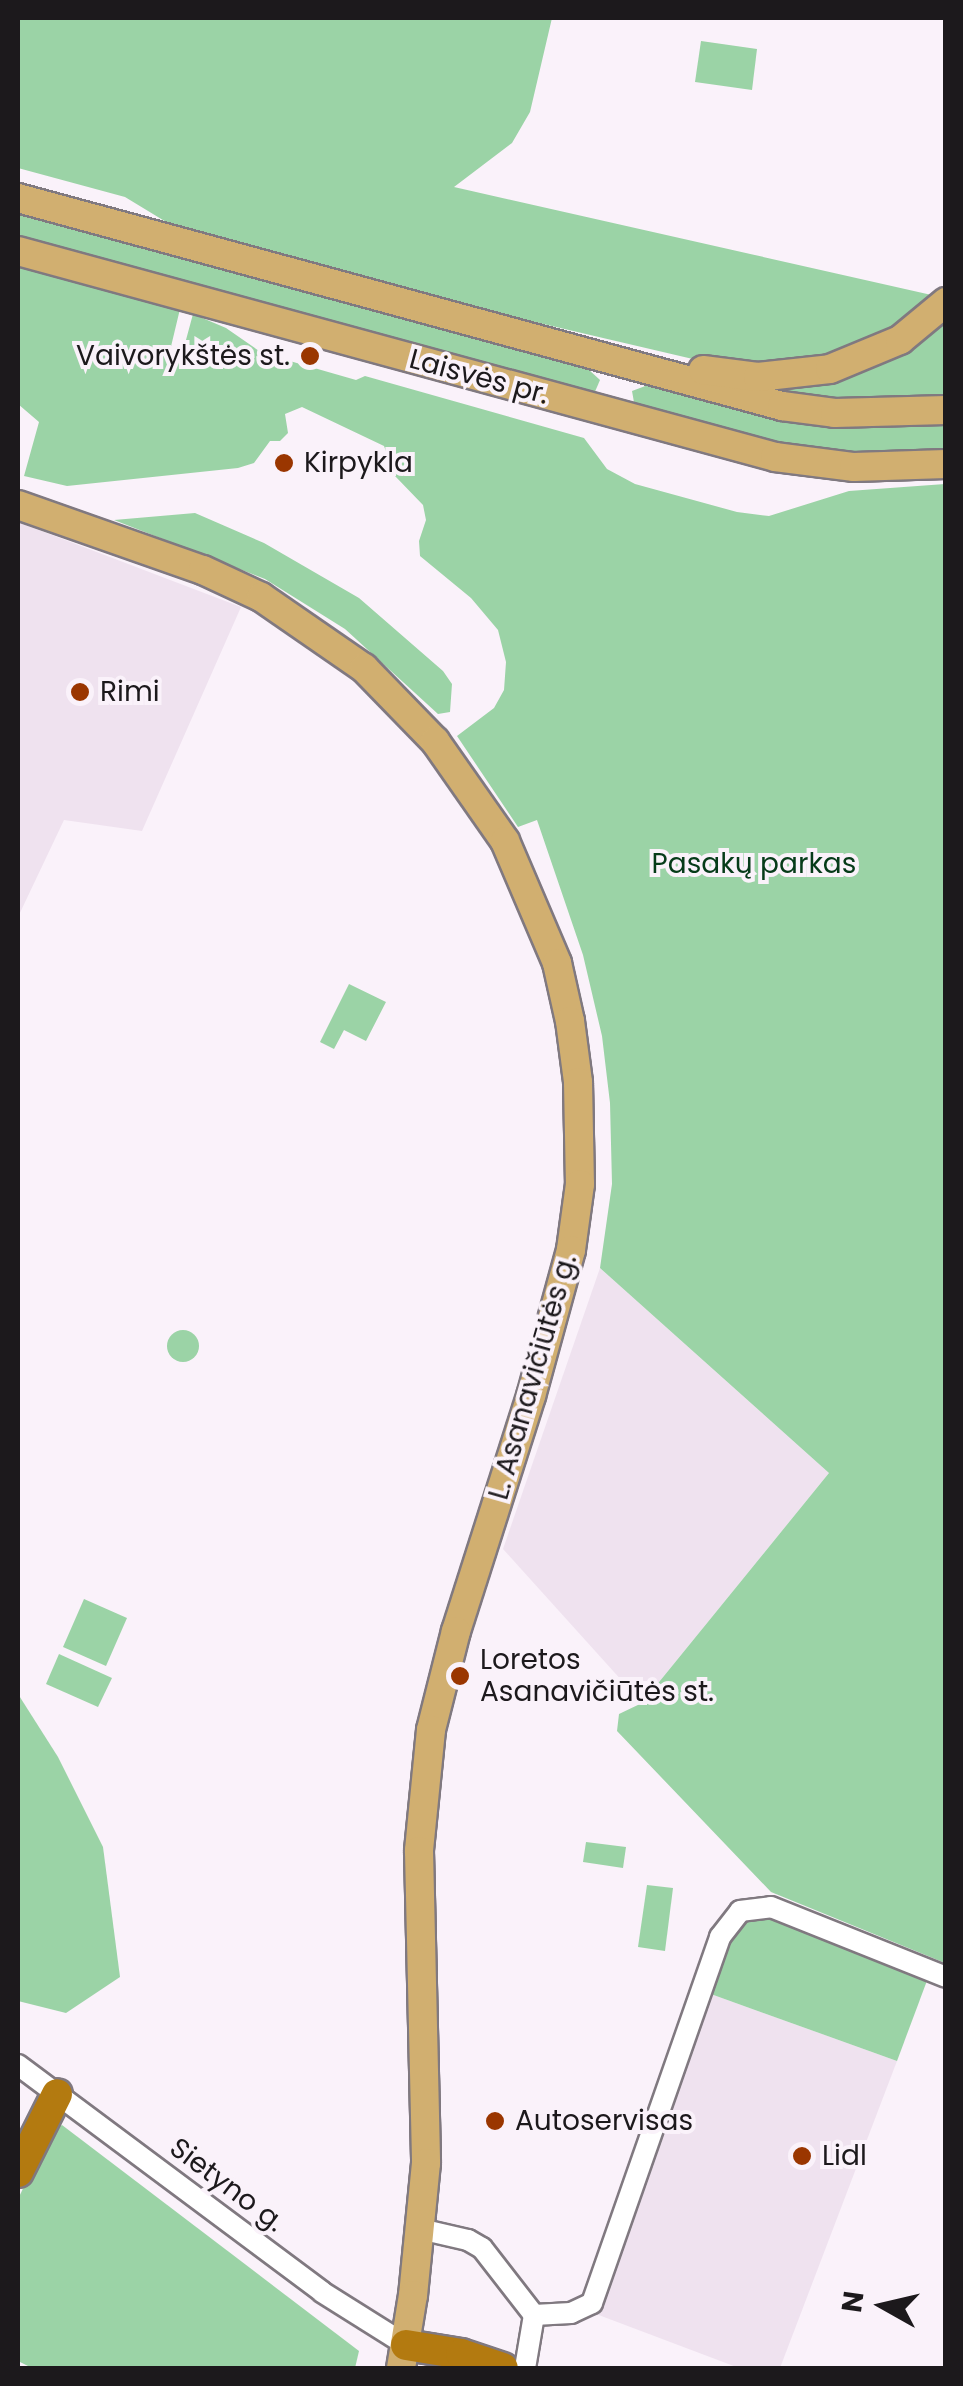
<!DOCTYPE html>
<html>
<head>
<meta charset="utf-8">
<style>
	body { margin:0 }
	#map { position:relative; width:963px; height:2386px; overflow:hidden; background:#faf2fa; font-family:Poppins,sans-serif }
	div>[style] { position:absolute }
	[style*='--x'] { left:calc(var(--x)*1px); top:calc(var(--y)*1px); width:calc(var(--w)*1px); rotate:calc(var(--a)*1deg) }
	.built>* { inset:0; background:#efe2ef }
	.green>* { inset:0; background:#9bd3a6 }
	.round { border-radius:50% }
	.roads { filter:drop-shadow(2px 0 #807980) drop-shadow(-2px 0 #807980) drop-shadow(0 2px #807980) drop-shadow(0 -2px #807980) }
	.minor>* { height:20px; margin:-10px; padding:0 10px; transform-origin:10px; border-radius:10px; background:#fff }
	.major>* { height:28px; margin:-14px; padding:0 14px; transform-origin:14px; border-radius:14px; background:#d1af70 }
	.highway>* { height:30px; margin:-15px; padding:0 15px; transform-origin:15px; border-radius:15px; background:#b37a10 }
	.dots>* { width:28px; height:28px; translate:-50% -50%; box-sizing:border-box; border:5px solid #faf2fa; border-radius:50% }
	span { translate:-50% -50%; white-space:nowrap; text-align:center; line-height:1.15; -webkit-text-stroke:8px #faf2fa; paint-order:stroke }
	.poi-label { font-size:28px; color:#1c191c }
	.right { translate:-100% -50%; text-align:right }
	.left { translate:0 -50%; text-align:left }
	.street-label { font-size:28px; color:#1c191c }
	.park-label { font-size:28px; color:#063b19 }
	.frame { position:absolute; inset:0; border:20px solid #1c191c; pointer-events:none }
	.north { position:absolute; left:833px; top:2256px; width:100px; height:100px; -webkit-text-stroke:8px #faf2fa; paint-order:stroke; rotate:278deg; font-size:28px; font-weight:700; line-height:40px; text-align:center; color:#1c191c }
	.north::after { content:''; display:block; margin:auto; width:35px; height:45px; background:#1c191c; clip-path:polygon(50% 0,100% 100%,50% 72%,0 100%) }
</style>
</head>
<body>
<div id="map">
	<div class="built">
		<div style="clip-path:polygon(18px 522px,241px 607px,142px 831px,64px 820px,18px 917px)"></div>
		<div style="clip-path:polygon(600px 1268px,829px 1473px,642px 1703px,503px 1549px)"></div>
		<div style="clip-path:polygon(708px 1993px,897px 2061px,780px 2368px,739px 2368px,596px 2314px)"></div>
	</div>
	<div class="green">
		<div style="clip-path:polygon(18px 18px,552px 18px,530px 112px,512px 143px,454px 187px,936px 296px,922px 311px,841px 358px,727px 367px,437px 299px,181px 231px,125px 197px,18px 168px)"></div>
		<div style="clip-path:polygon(701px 41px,757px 49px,752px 90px,695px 82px)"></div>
		<div style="clip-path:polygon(18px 211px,588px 369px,600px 380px,594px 394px,583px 394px,18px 237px)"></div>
		<div style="clip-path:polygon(18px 264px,180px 309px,168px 359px,180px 362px,193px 314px,226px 328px,262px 353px,356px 380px,365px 376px,584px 438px,607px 469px,635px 484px,737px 512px,769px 516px,849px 491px,945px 484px,945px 1963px,771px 1892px,617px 1731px,619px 1714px,642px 1703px,829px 1473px,600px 1268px,612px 1184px,610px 1103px,602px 1036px,583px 955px,537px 820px,518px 827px,457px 736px,494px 708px,504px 690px,506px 662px,498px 630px,471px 598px,420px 556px,419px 541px,426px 520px,423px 505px,395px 476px,384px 446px,302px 407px,285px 414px,288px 433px,280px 441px,270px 441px,254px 463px,238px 468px,67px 486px,24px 476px,39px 422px,18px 404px)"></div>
		<div style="clip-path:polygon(945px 318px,945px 397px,822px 400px,777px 391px,827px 383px,889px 361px)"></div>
		<div style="clip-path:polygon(648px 385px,842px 429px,945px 422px,945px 452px,822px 455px,635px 408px,632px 391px)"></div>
		<div style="clip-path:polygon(195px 513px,264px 543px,359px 598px,443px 671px,452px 684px,450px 712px,438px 714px,345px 629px,265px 579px,114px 520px)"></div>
		<div style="clip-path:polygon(349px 984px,386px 1002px,366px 1041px,344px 1030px,334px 1049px,320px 1042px)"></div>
		<div class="round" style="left:167px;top:1330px;width:32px;height:32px"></div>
		<div style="clip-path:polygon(84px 1599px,127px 1618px,106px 1666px,63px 1647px)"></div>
		<div style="clip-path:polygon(59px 1654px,112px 1678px,98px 1707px,46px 1684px)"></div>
		<div style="clip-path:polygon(18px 1694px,58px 1757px,103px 1847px,120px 1977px,66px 2013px,18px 2001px)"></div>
		<div style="clip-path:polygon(586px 1842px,626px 1847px,623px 1868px,583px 1862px)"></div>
		<div style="clip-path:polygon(647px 1885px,673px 1888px,665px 1951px,638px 1947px)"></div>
		<div style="clip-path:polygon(763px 1912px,928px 1978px,897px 2061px,708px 1993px,737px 1922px)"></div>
		<div style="clip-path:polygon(62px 2125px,359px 2351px,355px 2368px,32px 2368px,18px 2361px,18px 2199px,50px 2132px)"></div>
	</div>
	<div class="roads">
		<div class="minor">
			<div style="--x:18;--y:2065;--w:379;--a:36.7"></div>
			<div style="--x:322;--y:2292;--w:99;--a:32.2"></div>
			<div style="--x:420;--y:2229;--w:49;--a:12.9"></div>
			<div style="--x:468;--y:2240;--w:16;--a:30"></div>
			<div style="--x:482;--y:2248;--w:85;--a:52.2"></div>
			<div style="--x:534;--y:2315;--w:54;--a:99.6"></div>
			<div style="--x:534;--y:2315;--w:37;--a:-3"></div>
			<div style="--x:571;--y:2313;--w:23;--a:-25"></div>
			<div style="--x:592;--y:2303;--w:388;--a:-70.7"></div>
			<div style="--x:720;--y:1937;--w:33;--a:-52"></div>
			<div style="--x:740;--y:1911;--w:31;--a:-7"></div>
			<div style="--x:771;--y:1907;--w:188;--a:21.8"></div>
		</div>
		<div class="major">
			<div style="--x:18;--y:198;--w:792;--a:15.23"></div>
			<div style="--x:782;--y:406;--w:53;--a:7.5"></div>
			<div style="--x:835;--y:413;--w:111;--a:-1.5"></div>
			<div style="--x:18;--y:251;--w:785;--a:15.22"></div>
			<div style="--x:775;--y:457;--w:80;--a:7.2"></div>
			<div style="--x:854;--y:467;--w:92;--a:-1.9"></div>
			<div style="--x:703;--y:370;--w:55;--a:7.3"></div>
			<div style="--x:758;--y:377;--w:72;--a:-6.3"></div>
			<div style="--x:830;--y:369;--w:76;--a:-22.5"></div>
			<div style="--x:900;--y:340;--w:60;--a:-39.6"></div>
			<div style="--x:18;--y:505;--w:196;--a:19.4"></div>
			<div style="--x:203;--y:570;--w:64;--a:25"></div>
			<div style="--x:261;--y:597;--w:125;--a:34.6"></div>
			<div style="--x:364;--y:668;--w:102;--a:45.8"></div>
			<div style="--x:435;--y:741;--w:122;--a:55"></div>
			<div style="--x:505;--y:841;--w:133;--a:66.9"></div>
			<div style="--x:557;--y:963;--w:59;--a:77.4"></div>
			<div style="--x:570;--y:1021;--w:62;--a:82.5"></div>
			<div style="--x:578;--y:1082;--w:102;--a:88.9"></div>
			<div style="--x:580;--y:1184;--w:67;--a:97.8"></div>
			<div style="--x:571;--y:1250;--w:151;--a:105.3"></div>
			<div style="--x:531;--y:1396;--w:247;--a:107.7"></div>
			<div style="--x:456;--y:1631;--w:102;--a:104.2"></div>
			<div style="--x:431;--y:1730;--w:122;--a:95.7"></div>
			<div style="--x:419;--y:1851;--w:312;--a:88.7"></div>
			<div style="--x:426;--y:2163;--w:133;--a:95.6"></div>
			<div style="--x:413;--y:2295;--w:74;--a:99.3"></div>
		</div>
		<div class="highway">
			<div style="--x:18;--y:2172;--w:87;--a:-63.4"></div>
			<div style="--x:406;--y:2345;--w:56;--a:9.3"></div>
			<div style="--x:461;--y:2354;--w:44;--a:18.4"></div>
		</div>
	</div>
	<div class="dots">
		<div style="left:310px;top:356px;background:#9a3600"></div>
		<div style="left:284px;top:463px;background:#9a3600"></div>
		<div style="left:80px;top:692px;background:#9a3600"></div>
		<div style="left:460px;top:1676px;background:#9a3600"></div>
		<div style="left:495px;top:2121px;background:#9a3600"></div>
		<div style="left:802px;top:2156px;background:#9a3600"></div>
	</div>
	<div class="poi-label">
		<span class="right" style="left:290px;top:356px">Vaivorykštės st.</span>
		<span class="left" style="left:304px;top:463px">Kirpykla</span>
		<span class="left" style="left:100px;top:692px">Rimi</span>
		<span class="left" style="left:480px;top:1676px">Loretos<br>Asanavičiūtės st.</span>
		<span class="left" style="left:515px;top:2121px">Autoservisas</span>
		<span class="left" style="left:822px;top:2156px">Lidl</span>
	</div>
	<div class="street-label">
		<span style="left:479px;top:377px;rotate:15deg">Laisvės pr.</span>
		<span style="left:533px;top:1377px;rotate:-74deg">L. Asanavičiūtės g.</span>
		<span style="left:227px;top:2185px;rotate:37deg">Sietyno g.</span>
	</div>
	<div class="park-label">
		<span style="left:754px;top:864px">Pasakų parkas</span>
	</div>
	<div class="frame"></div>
	<div class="north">N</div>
</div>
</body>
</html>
